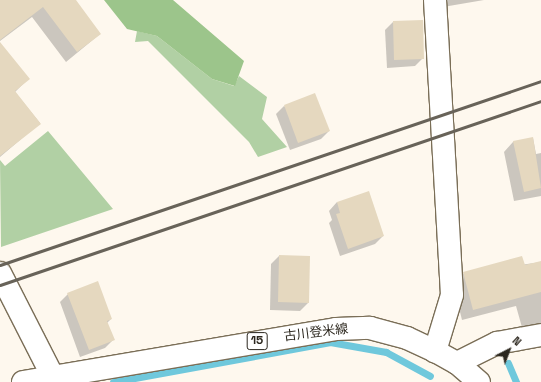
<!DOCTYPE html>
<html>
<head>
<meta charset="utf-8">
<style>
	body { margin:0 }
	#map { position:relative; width:541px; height:382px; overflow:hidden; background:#fef8ee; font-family:"Space Grotesk","Noto Sans JP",sans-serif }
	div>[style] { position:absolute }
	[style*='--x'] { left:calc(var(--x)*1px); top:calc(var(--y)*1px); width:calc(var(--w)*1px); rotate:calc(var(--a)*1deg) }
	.green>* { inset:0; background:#b1d0a4 }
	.forest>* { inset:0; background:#9cc58b }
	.shadow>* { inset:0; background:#0003 }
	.stream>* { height:7px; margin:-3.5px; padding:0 3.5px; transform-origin:3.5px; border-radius:3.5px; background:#6fc8dc }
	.building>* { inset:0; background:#e5d8bf }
	.roads { filter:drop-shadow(1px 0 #7a6e57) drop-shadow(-1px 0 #7a6e57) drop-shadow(0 1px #7a6e57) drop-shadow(0 -1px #7a6e57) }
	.minor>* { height:22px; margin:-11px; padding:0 11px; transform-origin:11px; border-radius:11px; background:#fff }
	.major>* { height:22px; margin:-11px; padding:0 11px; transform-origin:11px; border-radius:11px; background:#fff }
	.rail>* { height:3px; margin:-1.5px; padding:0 1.5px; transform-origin:1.5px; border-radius:1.5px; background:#686359 }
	span { translate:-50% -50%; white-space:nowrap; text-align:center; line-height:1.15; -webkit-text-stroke:3px #fff; paint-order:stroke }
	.shield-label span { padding:1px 3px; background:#fff; border:1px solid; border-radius:3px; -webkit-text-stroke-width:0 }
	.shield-label { font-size:12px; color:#2b261d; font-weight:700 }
	.street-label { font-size:13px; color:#2b261d }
	.north { position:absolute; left:489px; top:330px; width:40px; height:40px; -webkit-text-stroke:3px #fff; paint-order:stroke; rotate:42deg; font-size:11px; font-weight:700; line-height:16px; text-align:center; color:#2b261d }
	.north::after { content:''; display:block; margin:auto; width:14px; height:18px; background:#2b261d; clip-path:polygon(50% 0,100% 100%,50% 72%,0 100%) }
</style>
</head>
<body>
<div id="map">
	<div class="green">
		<div style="clip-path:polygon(137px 31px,157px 36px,212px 79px,234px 86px,239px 76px,267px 97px,262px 119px,287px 147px,258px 157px,249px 142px,148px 41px,135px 42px)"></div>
		<div style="clip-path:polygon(48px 131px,113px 209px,1px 247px,0 160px,5px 166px)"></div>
	</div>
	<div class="forest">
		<div style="clip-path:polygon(104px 0,173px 0,244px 61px,235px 86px,212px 79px,157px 36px,127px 29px)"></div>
	</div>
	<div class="shadow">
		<div style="clip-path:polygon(0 0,75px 0,100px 34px,66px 62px,32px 17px,0 41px)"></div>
		<div style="clip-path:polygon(442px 0,484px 0,443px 7px)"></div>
		<div style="clip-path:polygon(393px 22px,423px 58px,415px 66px,387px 68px,385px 30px)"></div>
		<div style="clip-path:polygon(0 44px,28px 79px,15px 92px,40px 123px,0 157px)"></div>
		<div style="clip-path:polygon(284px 106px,329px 131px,321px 139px,290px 150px,276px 114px)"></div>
		<div style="clip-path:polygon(533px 138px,536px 154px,541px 153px,541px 196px,514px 201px,504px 152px,513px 142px)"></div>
		<div style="clip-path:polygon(337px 202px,383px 236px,375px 244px,340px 256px,329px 223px,332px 220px,329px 211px)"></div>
		<div style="clip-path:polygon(279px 256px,308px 303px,300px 311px,270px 310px,271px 264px)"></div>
		<div style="clip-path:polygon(541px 262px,541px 326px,523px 331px,516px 306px,462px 320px,453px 284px,464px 273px)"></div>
		<div style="clip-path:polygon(68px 294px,111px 319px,107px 323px,113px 340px,105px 348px,80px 357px,60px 302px)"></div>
	</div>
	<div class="stream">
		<div style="--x:508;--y:363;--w:21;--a:67"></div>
		<div style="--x:113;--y:382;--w:221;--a:-10.4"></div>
		<div style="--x:330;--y:342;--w:57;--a:10.1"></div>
		<div style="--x:386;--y:352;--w:50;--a:28.6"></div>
	</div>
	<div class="building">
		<div style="clip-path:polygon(0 0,76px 0,101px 34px,77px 52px,43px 7px,0 40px)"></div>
		<div style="clip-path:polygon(423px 20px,424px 59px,394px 60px,393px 21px)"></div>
		<div style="clip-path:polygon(0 42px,30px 79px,15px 91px,41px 124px,0 156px)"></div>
		<div style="clip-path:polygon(315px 93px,330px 131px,298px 143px,284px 105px)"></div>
		<div style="clip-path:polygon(533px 137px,541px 188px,524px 192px,513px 141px)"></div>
		<div style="clip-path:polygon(369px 191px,384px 236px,348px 249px,336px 214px,340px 213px,337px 202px)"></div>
		<div style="clip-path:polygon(279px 255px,310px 256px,309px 303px,278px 302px)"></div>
		<div style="clip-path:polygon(522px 256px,525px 265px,541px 261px,541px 292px,473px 310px,463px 272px)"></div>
		<div style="clip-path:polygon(98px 281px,112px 319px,107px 321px,115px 340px,89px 350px,67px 293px)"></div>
	</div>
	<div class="roads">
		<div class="minor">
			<div style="--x:435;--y:0;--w:295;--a:86.7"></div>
			<div style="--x:452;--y:295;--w:59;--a:106.9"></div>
			<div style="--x:0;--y:273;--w:117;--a:63"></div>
			<div style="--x:457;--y:363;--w:45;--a:-26.6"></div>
			<div style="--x:497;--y:343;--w:45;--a:-10.3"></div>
		</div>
		<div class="major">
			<div style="--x:23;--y:382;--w:317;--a:-9.6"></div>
			<div style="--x:336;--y:329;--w:34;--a:-2"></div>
			<div style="--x:370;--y:328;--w:38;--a:15"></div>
			<div style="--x:407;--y:338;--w:31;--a:25"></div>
			<div style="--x:435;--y:351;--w:25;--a:29"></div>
			<div style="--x:457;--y:363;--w:29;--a:41"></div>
		</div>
	</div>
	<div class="rail">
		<div style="--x:0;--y:265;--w:571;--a:-18.78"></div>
		<div style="--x:0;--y:285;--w:571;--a:-18.78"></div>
	</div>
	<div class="shield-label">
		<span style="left:257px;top:341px">15</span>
	</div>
	<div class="street-label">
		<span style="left:316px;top:333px;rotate:-7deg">古川登米線</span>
	</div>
	<div class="north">N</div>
</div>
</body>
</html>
